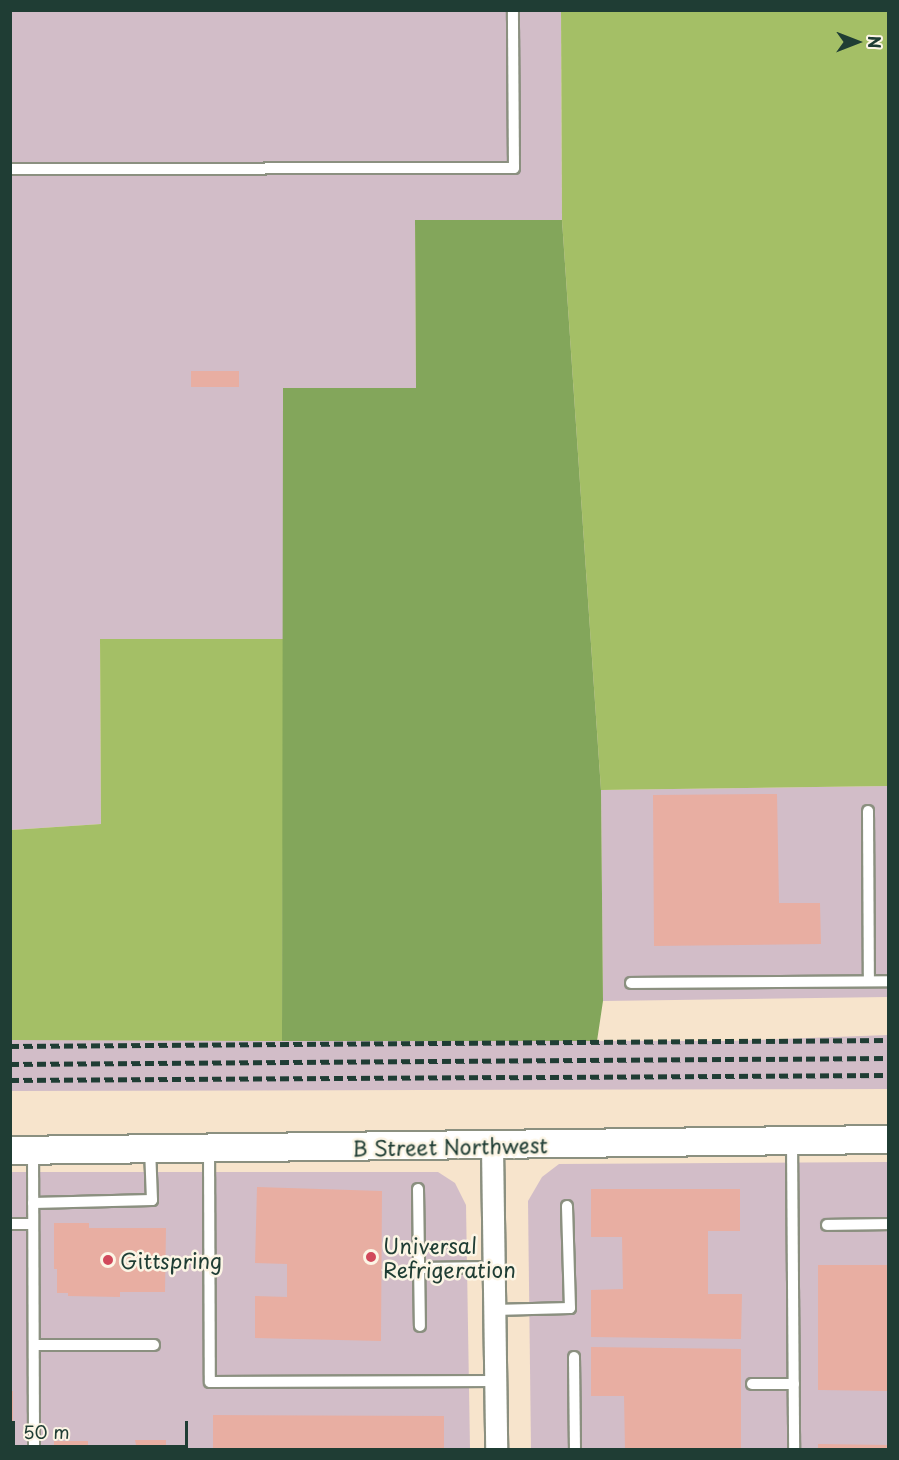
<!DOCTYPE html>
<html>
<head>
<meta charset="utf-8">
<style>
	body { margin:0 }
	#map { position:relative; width:899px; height:1460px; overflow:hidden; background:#f7e4cc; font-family:"Playpen Sans",sans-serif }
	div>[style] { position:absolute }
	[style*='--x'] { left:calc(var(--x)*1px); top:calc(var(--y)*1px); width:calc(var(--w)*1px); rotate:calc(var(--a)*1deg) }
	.industrial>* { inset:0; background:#d2bdc8 }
	.green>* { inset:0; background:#a4bf66 }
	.forest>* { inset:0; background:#83a65b }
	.building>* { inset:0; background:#e8aea2 }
	.roads { filter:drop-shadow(2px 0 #8b9080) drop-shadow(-2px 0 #8b9080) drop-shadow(0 2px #8b9080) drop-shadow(0 -2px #8b9080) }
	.service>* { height:10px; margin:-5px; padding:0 5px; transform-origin:5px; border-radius:5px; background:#fff }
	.minor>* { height:21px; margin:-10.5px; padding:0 10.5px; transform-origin:10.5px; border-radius:10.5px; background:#fff }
	.tertiary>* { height:27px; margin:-13.5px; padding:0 13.5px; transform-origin:13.5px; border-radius:13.5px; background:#fff }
	.rail>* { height:4.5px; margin-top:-2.25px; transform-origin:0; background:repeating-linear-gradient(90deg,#1f3d34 0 9px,transparent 0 13.5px) }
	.dots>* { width:16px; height:16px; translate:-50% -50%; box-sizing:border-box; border:3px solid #fcf5e5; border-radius:50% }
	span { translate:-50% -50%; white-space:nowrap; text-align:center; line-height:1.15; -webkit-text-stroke:5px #fcf5e5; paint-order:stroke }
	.street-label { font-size:21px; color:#1f3d34 }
	.poi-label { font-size:21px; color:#1f3d34 }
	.left { translate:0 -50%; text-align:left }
	.frame { position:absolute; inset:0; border:12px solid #1f3d34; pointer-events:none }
	.north { position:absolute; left:827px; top:12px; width:60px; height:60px; -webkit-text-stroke:4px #fcf5e5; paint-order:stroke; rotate:90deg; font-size:16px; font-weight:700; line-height:24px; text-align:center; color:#1f3d34 }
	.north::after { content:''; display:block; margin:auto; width:21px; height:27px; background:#1f3d34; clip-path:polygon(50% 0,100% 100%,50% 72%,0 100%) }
	.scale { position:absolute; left:12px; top:1421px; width:176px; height:27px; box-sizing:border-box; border:3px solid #1f3d34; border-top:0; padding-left:8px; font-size:18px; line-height:21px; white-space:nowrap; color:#1f3d34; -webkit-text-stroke:4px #fcf5e5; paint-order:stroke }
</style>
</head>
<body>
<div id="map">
	<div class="industrial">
		<div style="clip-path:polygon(11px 11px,561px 11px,562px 220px,415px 220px,416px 388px,283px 389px,284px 639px,100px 640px,101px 824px,11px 830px)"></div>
		<div style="clip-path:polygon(888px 786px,888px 997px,603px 1001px,601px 790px)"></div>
		<div style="clip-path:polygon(888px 1035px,888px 1089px,11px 1091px,10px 1040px,729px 1041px)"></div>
		<div style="clip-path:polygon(888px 1162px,888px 1449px,531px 1449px,528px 1201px,542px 1177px,559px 1164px)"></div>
		<div style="clip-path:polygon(10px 1172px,438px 1172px,455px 1183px,466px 1205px,470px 1449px,11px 1449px)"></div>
	</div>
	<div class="green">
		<div style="clip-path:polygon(561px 11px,888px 11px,888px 786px,601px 790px,562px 220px)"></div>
		<div style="clip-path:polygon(100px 639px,284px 639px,282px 1041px,11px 1040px,11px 830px,101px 824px)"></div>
	</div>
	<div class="forest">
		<div style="clip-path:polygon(415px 220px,562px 220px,601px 790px,603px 1001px,597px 1041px,282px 1041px,283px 388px,416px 388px)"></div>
	</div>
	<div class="building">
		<div style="clip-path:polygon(191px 371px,239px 371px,239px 387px,191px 387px)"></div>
		<div style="clip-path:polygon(777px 794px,779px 903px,820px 903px,821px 944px,654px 946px,653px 795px)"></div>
		<div style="clip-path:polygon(257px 1187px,382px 1191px,381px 1341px,255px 1338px,255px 1296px,287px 1297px,287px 1264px,255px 1263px)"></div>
		<div style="clip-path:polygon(591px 1189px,740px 1189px,740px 1231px,708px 1231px,708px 1294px,742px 1294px,741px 1339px,591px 1337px,591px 1290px,623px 1289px,622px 1237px,591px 1237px)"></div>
		<div style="clip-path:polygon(54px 1223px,89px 1223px,89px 1228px,166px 1228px,165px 1292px,120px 1292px,120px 1297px,68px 1296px,68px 1293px,57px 1293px,57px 1269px,54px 1269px)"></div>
		<div style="clip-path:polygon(818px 1265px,888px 1265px,888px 1391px,818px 1390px)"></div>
		<div style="clip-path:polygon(591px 1347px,741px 1349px,741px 1450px,625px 1450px,624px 1396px,591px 1396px)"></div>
		<div style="clip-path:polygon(10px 1391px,13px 1391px,13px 1450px,10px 1450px)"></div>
		<div style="clip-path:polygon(213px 1415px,444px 1416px,444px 1450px,213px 1450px)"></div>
		<div style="clip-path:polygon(135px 1440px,166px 1440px,166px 1450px,54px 1450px,54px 1441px,88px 1441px,88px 1445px,136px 1445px)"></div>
		<div style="clip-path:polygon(818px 1444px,888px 1445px,888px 1450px,818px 1450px)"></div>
	</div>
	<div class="roads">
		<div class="service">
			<div style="--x:10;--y:169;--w:504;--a:-0.11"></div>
			<div style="--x:514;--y:168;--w:158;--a:-90.4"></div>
			<div style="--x:868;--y:811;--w:170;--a:89.7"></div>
			<div style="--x:631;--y:983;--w:257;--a:-0.4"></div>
			<div style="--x:792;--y:1141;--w:309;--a:89.6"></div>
			<div style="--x:209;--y:1149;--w:233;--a:89.8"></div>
			<div style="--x:210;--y:1382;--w:285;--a:-0.2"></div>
			<div style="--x:33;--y:1150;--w:300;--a:89.8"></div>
			<div style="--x:418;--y:1189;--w:137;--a:89.2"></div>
			<div style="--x:33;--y:1203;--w:119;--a:-1.4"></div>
			<div style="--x:152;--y:1200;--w:51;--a:-92.2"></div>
			<div style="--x:10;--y:1224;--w:23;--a:0"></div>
			<div style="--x:827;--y:1225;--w:61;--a:-0.9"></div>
			<div style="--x:419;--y:1268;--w:75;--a:-0.8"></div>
			<div style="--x:494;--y:1310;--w:76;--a:-1.5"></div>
			<div style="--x:570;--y:1308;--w:102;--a:-91.7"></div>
			<div style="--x:34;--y:1345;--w:120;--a:0"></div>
			<div style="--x:574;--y:1357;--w:93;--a:89.4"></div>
			<div style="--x:752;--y:1384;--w:42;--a:0"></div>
		</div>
		<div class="minor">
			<div style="--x:492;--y:1146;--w:304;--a:89.2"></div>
		</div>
		<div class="tertiary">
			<div style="--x:10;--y:1150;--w:878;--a:-0.72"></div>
		</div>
	</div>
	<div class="rail">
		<div style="--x:10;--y:1046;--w:878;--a:-0.39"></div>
		<div style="--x:10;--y:1064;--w:878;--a:-0.39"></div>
		<div style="--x:10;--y:1080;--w:878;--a:-0.33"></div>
	</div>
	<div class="dots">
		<div style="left:371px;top:1257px;background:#d1495b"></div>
		<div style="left:108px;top:1260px;background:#d1495b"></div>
	</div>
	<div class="street-label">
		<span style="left:450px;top:1146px;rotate:-1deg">B Street Northwest</span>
	</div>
	<div class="poi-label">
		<span class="left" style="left:383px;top:1257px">Universal<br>Refrigeration</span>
		<span class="left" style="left:120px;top:1260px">Gittspring</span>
	</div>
	<div class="frame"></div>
	<div class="north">N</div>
	<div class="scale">50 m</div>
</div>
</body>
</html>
